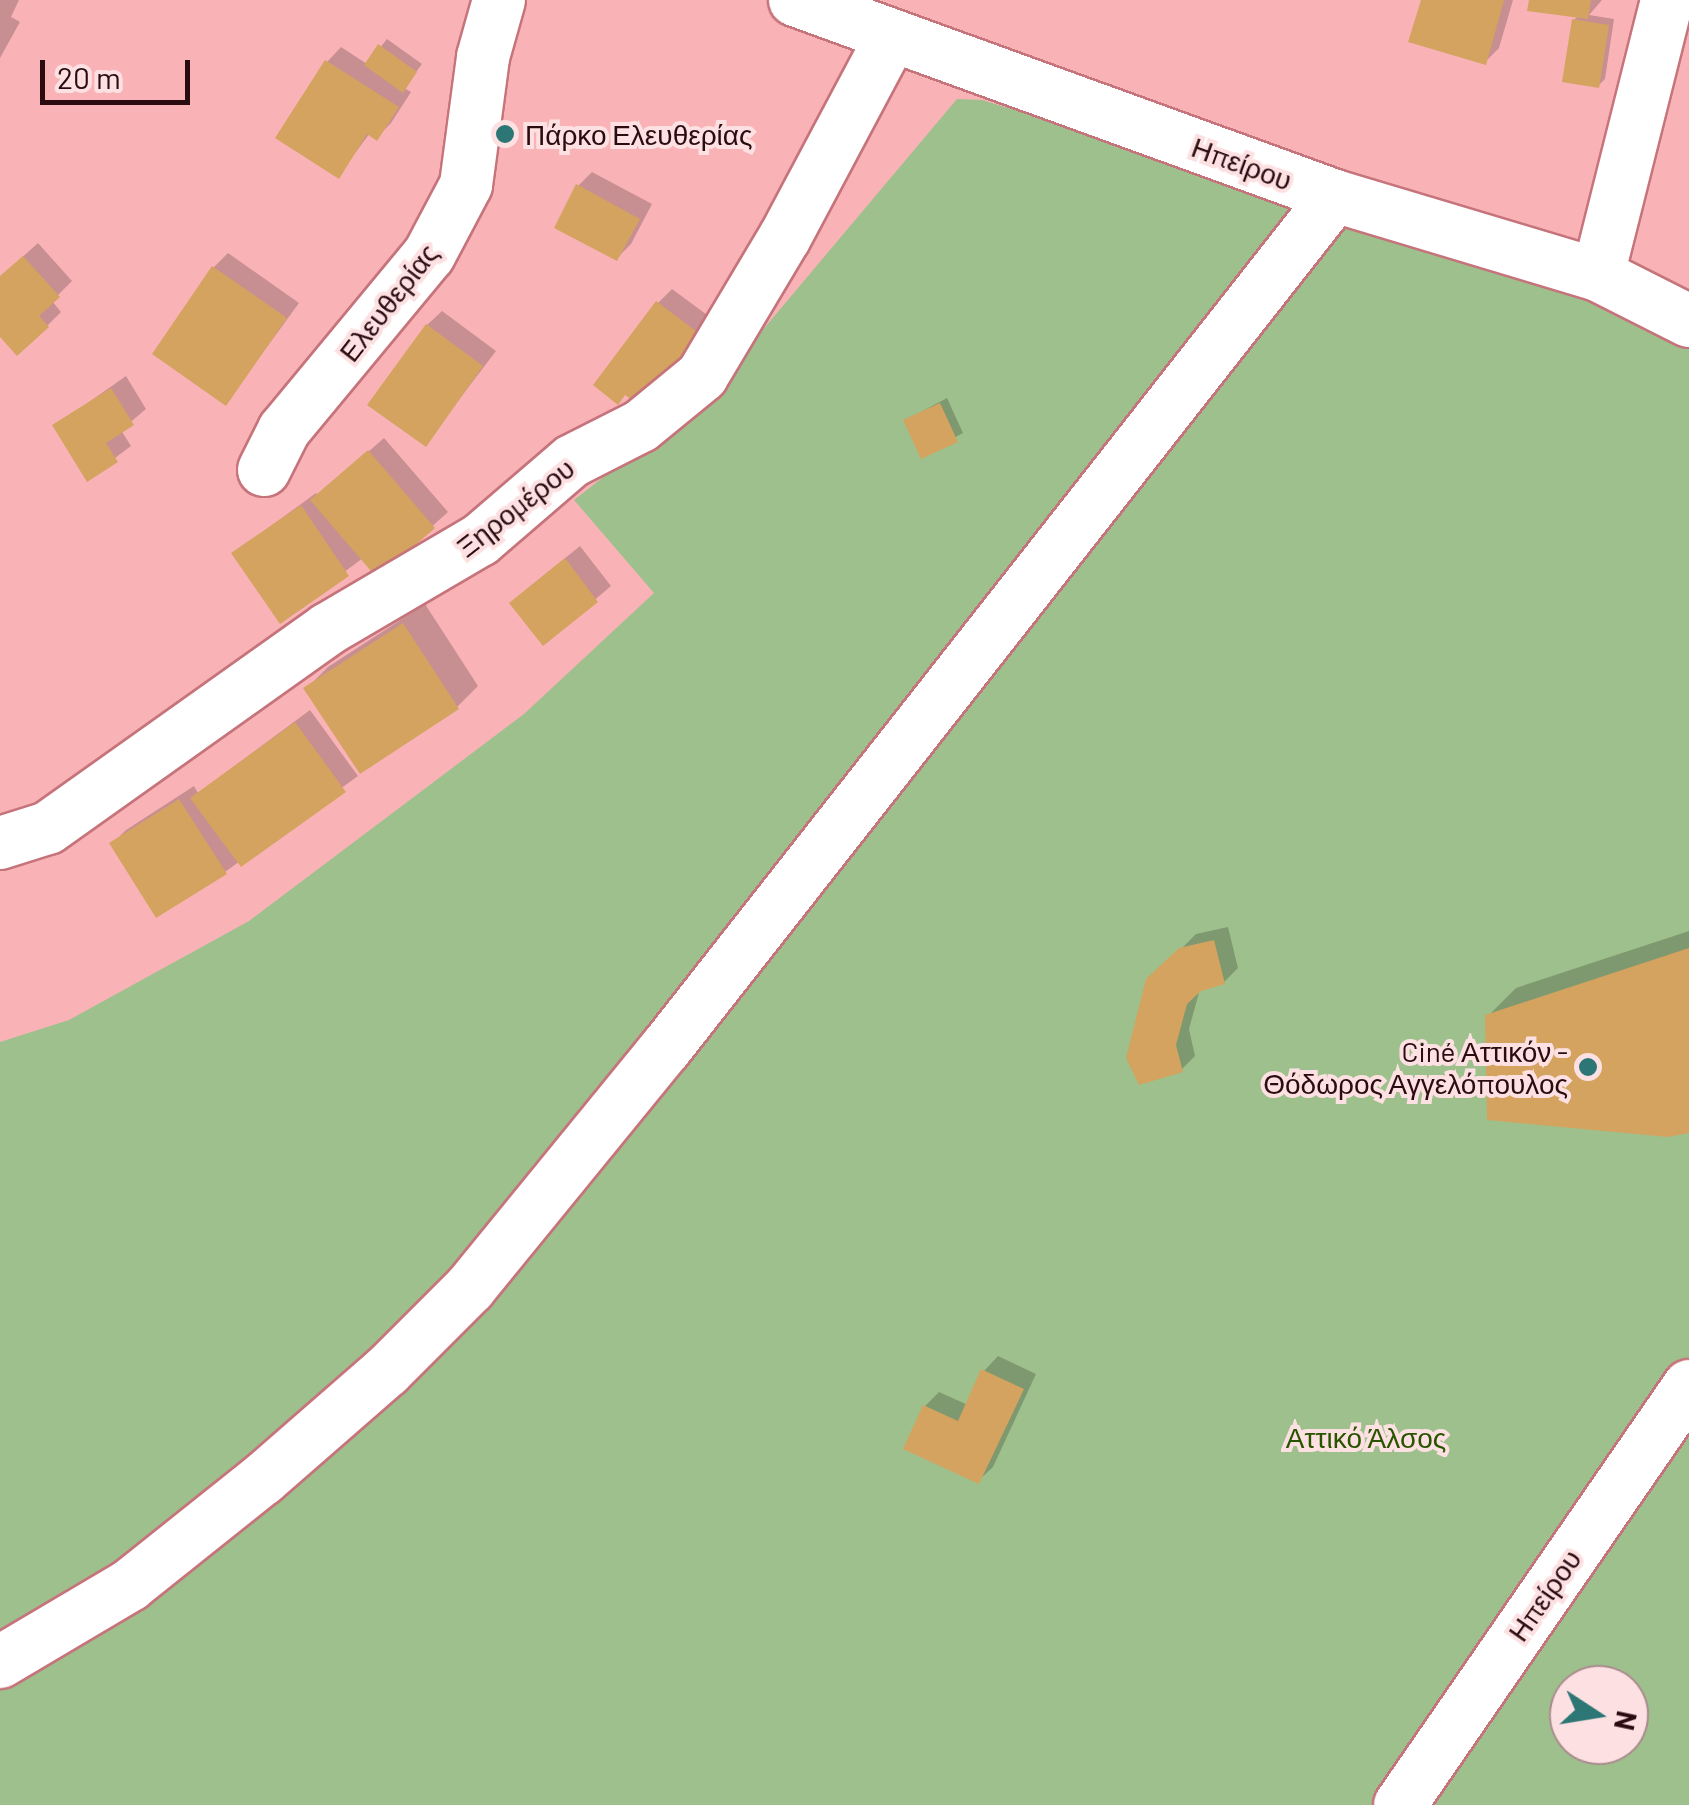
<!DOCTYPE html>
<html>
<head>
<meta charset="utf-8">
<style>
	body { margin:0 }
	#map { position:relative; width:1689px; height:1805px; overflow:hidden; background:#f9b3b7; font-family:Barlow,sans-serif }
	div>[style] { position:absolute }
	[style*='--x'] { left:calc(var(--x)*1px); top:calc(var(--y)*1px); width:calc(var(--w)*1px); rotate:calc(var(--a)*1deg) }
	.green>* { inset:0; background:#9ec08c }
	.shadow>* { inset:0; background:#0003 }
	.building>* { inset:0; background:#d3a35f }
	.roads { filter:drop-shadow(2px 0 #c6747b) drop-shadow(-2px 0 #c6747b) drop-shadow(0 2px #c6747b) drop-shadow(0 -2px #c6747b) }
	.minor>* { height:52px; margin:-26px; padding:0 26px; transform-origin:26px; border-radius:26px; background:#fff }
	.dots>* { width:28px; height:28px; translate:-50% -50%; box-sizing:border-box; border:5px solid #fde1e2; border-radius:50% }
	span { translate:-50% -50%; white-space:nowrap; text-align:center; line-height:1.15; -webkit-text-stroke:8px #fde1e2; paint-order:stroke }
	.poi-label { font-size:28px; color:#2a0b0f }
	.left { translate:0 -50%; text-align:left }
	.right { translate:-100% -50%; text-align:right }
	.street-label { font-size:28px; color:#2a0b0f }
	.park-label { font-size:28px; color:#285400 }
	.north { position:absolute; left:1549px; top:1665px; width:100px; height:100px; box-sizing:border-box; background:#fde1e2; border:2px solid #a98b8e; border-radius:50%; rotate:102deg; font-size:28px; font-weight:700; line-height:40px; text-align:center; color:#2a0b0f }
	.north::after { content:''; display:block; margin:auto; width:35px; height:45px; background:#2d7676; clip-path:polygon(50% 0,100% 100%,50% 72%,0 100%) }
	.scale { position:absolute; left:40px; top:60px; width:150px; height:45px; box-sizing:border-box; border:5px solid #2a0b0f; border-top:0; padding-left:12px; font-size:30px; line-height:35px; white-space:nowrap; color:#2a0b0f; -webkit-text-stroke:8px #fde1e2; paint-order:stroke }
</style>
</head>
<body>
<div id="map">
	<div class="green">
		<div style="clip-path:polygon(evenodd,957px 99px,982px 100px,1591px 288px,1689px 338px,1689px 1805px,0 1805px,0 1042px,69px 1020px,249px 921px,524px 714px,654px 593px,574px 500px,707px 396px,957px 99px,1569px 1685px,1629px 1685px,1629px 1745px,1569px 1745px,1569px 1685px)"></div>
	</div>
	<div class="shadow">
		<div style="clip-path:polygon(0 0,19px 0,11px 17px,20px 22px,0 58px)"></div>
		<div style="clip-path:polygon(1423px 0,1513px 0,1499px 48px,1485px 62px)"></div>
		<div style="clip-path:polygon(1531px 0,1602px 0,1589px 15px,1614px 19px,1605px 79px,1598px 86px,1574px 20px,1579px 15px)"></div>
		<div style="clip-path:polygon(387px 39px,422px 64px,404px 88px,411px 92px,391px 123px,377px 137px,370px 133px,338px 176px,327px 62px,341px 47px,367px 64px)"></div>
		<div style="clip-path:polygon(592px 172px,652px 204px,631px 244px,617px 258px,578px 186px)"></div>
		<div style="clip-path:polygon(38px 243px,72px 281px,52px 301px,61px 312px,47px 326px,0 334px,0 277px)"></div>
		<div style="clip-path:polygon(228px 253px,299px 303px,226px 403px,214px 267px)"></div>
		<div style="clip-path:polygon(672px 289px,718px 323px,649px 410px,658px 303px)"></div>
		<div style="clip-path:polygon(442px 311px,496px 351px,425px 444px,427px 325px)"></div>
		<div style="clip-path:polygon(126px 376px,146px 409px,121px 430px,131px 446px,88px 478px,55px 426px)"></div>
		<div style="clip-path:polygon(947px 398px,963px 433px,922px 455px,906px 420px)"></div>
		<div style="clip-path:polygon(384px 438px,448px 512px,378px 575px,363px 558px,280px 620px,234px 553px,316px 493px,318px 496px)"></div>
		<div style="clip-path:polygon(580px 546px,611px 586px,544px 643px,527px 589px)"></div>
		<div style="clip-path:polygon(425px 604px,478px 686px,457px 707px,307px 688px,328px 667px)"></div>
		<div style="clip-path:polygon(310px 710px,358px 776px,225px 872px,112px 844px,126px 830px,194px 786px,198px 793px)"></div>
		<div style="clip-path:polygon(1228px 927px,1238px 968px,1224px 982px,1200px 989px,1189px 1029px,1195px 1056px,1181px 1070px,1149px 981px,1196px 934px)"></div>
		<div style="clip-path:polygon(1689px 931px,1689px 1130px,1488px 1016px,1516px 988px)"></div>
		<div style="clip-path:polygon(998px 1356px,1036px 1374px,993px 1467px,978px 1481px,925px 1406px,939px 1392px,968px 1405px,984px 1371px)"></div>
	</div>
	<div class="building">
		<div style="clip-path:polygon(1421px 0,1504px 0,1486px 65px,1408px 42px)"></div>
		<div style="clip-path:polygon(1529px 0,1591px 0,1588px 19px,1527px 11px)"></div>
		<div style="clip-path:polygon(1572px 19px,1609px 25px,1599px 88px,1562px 82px)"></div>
		<div style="clip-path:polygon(378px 44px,417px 72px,403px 93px,364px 65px)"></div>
		<div style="clip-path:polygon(325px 60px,399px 107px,377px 141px,367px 134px,339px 179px,275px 138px)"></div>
		<div style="clip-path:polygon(576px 184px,640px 219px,617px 261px,554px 228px)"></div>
		<div style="clip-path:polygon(23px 256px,60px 297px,39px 316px,49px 327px,17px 356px,0 337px,0 276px)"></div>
		<div style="clip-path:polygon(212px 266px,287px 318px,226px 406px,152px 354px)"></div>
		<div style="clip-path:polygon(656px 301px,705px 338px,650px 413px,625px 395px,618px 405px,593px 385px)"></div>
		<div style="clip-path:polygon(426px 324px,483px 366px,426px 447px,367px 405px)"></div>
		<div style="clip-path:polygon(111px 388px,134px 425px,106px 443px,118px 462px,87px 482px,52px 425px)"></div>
		<div style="clip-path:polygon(940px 403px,958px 442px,921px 459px,903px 420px)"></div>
		<div style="clip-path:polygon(368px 450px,435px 528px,377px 578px,310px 500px)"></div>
		<div style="clip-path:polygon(301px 505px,349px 576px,280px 624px,231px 553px)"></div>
		<div style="clip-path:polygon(565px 558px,598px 602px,543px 646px,509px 603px)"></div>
		<div style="clip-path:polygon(403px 623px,459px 709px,360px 774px,303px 688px)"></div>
		<div style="clip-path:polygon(295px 722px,346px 792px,241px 867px,190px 798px)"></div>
		<div style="clip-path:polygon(179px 799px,227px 874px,156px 918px,109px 843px)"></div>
		<div style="clip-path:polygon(1214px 940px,1225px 984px,1201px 991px,1187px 1004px,1176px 1045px,1183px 1072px,1139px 1085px,1126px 1058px,1146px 979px,1179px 948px)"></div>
		<div style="clip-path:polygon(1689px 948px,1689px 1133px,1668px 1137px,1487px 1120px,1485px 1015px)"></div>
		<div style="clip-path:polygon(981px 1369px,1024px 1389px,979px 1484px,903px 1449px,923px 1405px,958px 1421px)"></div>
	</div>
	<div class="roads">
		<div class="minor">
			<div style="--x:795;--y:0;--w:574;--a:19.95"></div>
			<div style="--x:1335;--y:196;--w:275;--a:16.7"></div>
			<div style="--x:1598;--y:275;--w:102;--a:26.8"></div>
			<div style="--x:1598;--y:275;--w:284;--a:-75.9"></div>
			<div style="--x:264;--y:470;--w:45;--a:-63.4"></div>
			<div style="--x:284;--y:430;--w:227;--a:-50.4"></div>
			<div style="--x:429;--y:255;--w:79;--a:-62.1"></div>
			<div style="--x:466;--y:185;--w:129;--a:-82.4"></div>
			<div style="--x:483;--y:57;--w:59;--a:-74.3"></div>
			<div style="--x:0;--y:843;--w:50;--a:-17.4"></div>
			<div style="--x:48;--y:828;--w:344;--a:-35.4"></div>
			<div style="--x:328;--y:629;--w:176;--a:-30.4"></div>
			<div style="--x:480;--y:540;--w:121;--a:-40.7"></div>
			<div style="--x:572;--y:461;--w:77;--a:-26.9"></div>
			<div style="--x:641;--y:426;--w:79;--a:-39.3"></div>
			<div style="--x:702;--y:376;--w:162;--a:-59.2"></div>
			<div style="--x:785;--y:237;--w:225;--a:-62"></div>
			<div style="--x:0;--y:1662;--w:151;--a:-30.6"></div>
			<div style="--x:130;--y:1585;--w:170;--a:-38.6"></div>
			<div style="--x:263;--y:1479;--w:164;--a:-41.1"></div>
			<div style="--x:387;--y:1371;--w:117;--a:-45"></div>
			<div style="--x:470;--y:1288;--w:310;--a:-50.8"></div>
			<div style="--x:666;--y:1048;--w:1083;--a:-51.86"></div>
			<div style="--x:1400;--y:1805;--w:509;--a:-55.4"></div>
		</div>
	</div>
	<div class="dots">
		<div style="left:505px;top:134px;background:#2d7676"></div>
		<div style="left:1588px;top:1067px;background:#2d7676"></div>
	</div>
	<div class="poi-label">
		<span class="left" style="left:525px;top:134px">Πάρκο Ελευθερίας</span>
		<span class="right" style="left:1568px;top:1067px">Ciné Αττικόν -<br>Θόδωρος Αγγελόπουλος</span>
	</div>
	<div class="street-label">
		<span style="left:1242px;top:163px;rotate:20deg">Ηπείρου</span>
		<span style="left:388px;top:302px;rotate:-52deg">Ελευθερίας</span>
		<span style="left:515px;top:507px;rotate:-38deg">Ξηρομέρου</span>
		<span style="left:1544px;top:1595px;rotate:-55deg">Ηπείρου</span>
	</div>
	<div class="park-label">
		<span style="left:1366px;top:1437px">Αττικό Άλσος</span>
	</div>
	<div class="north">N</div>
	<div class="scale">20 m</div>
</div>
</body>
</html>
